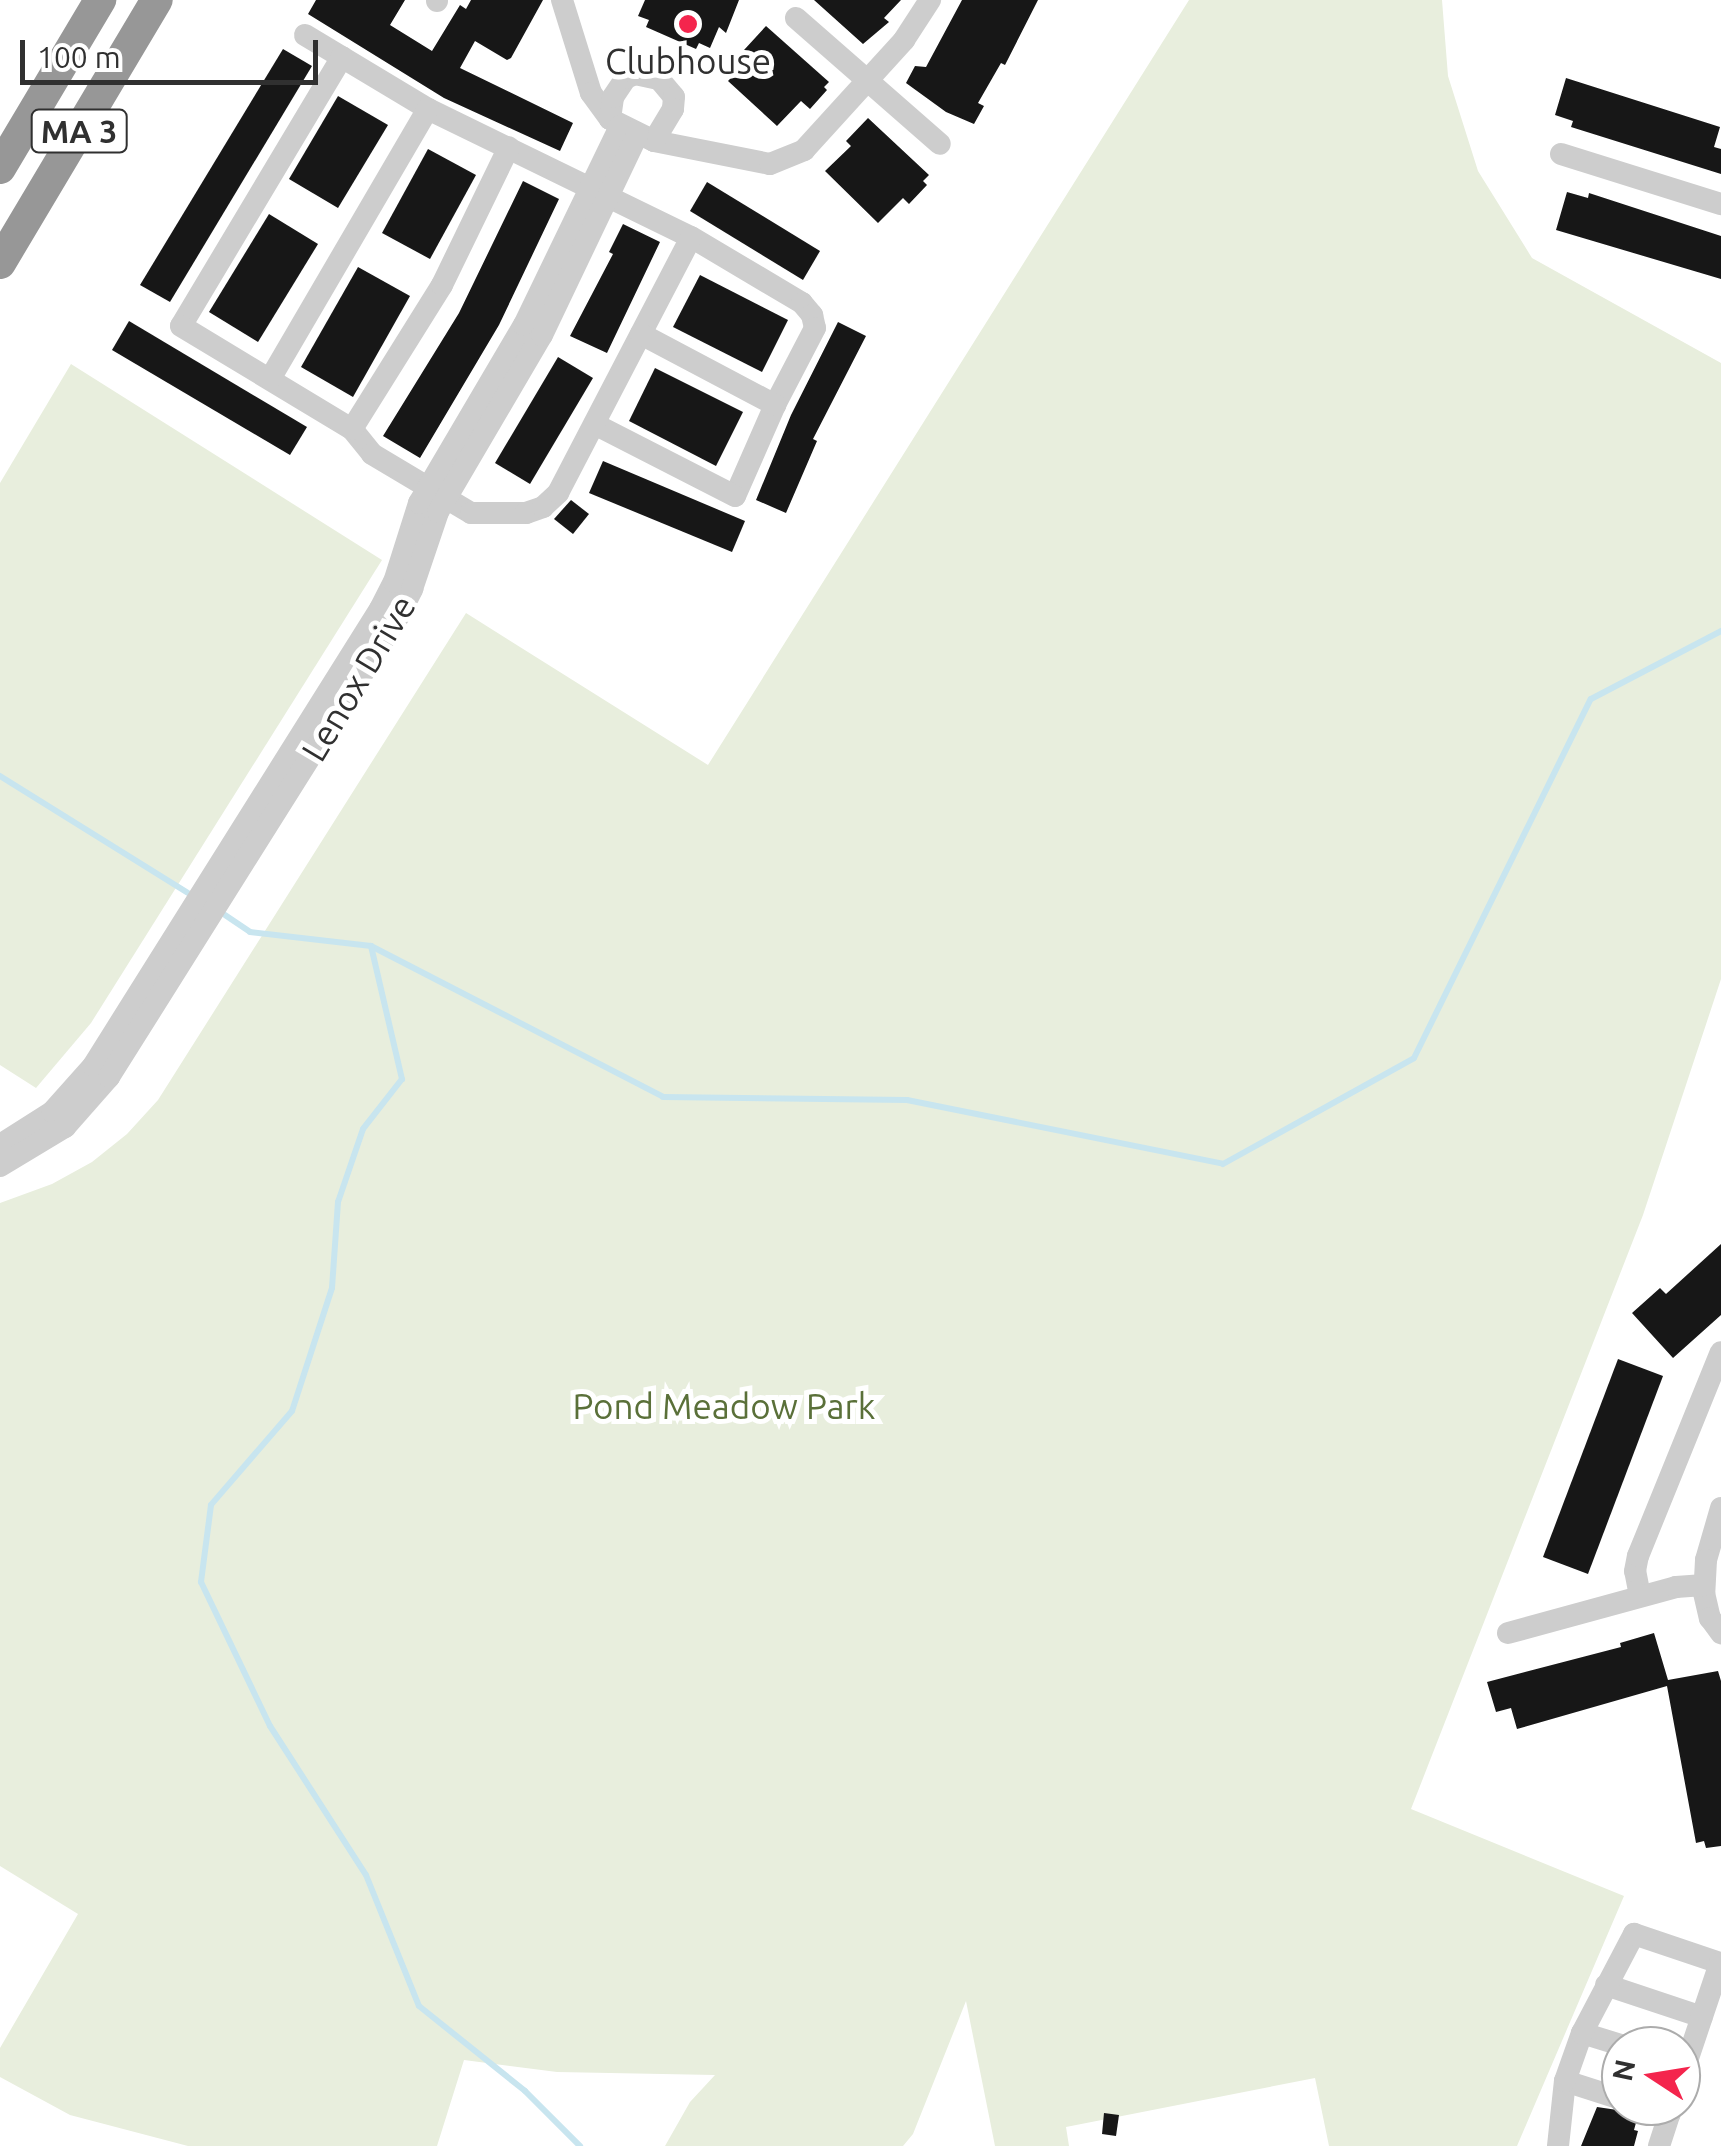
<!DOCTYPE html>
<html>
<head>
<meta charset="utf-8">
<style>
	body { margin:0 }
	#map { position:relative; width:1721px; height:2146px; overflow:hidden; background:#fff; font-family:Ubuntu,sans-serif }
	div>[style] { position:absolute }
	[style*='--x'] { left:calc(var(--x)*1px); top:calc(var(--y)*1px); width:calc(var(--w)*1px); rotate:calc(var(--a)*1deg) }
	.green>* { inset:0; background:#e8eedd }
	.stream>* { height:6px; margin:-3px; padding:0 3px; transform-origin:3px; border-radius:3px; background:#c8e5ef }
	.building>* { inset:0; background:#171717 }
	.minor>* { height:22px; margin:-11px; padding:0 11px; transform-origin:11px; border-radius:11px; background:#cdcdcd }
	.highway>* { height:32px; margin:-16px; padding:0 16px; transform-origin:16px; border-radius:16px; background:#979797 }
	.dots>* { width:28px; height:28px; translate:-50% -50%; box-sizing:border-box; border:5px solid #fff; border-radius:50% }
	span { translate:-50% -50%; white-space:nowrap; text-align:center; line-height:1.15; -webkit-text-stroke:10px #fff; paint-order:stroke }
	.shield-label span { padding:2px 8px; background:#fff; border:2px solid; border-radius:8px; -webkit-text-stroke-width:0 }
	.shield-label { font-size:32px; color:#303030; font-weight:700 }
	.poi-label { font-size:35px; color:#303030 }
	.street-label { font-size:35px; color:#303030 }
	.park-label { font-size:35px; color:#5a7039 }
	.north { position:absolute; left:1601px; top:2026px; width:100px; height:100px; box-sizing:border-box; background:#fff; border:2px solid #acacac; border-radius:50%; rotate:282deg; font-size:28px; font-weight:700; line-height:40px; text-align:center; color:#303030 }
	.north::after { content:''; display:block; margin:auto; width:35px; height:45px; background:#f4254d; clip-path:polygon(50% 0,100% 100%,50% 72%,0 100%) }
	.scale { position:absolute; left:20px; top:40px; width:298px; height:45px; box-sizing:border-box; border:5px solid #303030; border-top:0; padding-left:12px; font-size:30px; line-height:35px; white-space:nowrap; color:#303030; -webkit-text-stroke:8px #fff; paint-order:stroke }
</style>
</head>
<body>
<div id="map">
	<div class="green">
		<div style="clip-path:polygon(1189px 0,1442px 0,1448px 76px,1478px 171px,1532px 258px,1721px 363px,1721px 979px,1643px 1215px,1411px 1809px,1624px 1896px,1517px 2146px,1329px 2146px,1315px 2078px,1066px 2127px,1069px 2146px,995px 2146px,966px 2001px,913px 2134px,903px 2146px,665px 2146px,690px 2102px,715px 2075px,557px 2072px,464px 2060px,437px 2146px,188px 2146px,70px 2115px,0 2077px,0 2048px,78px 1914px,0 1866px,0 1203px,52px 1184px,92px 1162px,127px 1134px,158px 1100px,466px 613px,708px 765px)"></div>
		<div style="clip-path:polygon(71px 364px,382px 560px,91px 1023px,36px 1088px,0 1065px,0 483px)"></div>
	</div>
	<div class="stream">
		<div style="--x:0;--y:776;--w:221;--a:31.9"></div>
		<div style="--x:225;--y:915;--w:30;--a:34"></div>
		<div style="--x:250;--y:932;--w:122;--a:6.6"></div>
		<div style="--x:371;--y:946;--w:329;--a:27.3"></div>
		<div style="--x:663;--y:1097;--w:244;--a:0.7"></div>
		<div style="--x:907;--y:1100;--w:322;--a:11.4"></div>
		<div style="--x:1223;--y:1164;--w:218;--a:-29"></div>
		<div style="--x:1414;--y:1058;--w:400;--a:-63.8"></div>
		<div style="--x:1591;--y:699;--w:147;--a:-27.6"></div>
		<div style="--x:371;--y:946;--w:137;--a:76.9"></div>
		<div style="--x:402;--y:1079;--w:63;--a:128"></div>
		<div style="--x:363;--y:1129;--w:77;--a:108.9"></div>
		<div style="--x:338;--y:1202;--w:86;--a:94"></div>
		<div style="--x:332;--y:1288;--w:129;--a:108"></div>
		<div style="--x:292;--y:1411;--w:124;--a:130.8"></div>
		<div style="--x:211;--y:1505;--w:78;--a:97.4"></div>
		<div style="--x:201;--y:1582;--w:160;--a:64.4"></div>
		<div style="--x:270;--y:1726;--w:177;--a:57.2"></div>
		<div style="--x:366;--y:1875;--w:141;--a:68"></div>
		<div style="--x:419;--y:2006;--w:136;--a:38.7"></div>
		<div style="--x:525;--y:2091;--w:78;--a:45"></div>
	</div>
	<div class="building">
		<div style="clip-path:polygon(316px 0,405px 0,390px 25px,432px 51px,460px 5px,466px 9px,471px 0,543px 0,511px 58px,507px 60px,475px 41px,460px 68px,573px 123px,560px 151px,444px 98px,308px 14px)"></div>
		<div style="clip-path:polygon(645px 0,739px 0,726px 33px,719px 27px,710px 48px,699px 43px,696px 49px,646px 27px,649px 20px,638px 16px)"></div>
		<div style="clip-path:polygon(814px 0,901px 0,884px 18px,889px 22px,863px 44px)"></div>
		<div style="clip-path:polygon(962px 0,1038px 0,1005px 65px,1001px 63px,978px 103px,984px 106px,974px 124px,946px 112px,906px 83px,915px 66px,926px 67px)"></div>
		<div style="clip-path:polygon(766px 26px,829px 82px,824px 87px,827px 90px,810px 109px,801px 101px,777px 126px,728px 81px,751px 57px,744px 50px)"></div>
		<div style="clip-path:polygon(283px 49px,312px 66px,170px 302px,140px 285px)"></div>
		<div style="clip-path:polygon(1566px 78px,1720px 127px,1714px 147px,1721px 149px,1721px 174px,1571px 127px,1573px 121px,1555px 115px)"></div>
		<div style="clip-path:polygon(338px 96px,388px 125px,338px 208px,289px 179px)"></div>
		<div style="clip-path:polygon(868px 118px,929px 175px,923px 181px,927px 185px,909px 204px,903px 198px,878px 223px,825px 171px,851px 146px,846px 141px)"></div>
		<div style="clip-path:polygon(428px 149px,476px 175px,430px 259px,382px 233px)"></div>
		<div style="clip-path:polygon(523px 181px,559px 199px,499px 325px,420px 458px,383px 436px,459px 313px)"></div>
		<div style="clip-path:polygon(707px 182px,820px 251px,803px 280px,690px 211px)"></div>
		<div style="clip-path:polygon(1567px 192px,1588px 198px,1589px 193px,1721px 236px,1721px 279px,1556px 230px)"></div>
		<div style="clip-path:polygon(269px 214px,318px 244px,258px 342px,209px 312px)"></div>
		<div style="clip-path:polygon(623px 224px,660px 242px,607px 353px,570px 336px,613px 254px,609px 252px)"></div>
		<div style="clip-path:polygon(358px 267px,410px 296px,353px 397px,301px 367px)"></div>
		<div style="clip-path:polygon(700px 275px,788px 320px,762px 372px,673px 327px)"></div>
		<div style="clip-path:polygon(129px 321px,307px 427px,290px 455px,112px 350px)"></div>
		<div style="clip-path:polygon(838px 322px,866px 336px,813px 439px,817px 441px,786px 513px,756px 500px,791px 415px)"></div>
		<div style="clip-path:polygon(558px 357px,593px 378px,530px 484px,495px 463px)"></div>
		<div style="clip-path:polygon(655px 368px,743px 412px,716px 466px,629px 421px)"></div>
		<div style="clip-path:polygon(603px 461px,745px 521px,732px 552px,589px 493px)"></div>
		<div style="clip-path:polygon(571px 500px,589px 514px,573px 534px,554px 519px)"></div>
		<div style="clip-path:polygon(1721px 1244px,1721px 1315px,1673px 1358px,1632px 1313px,1660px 1288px,1666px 1294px)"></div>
		<div style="clip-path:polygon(1618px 1359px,1663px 1376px,1588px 1574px,1543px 1557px)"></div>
		<div style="clip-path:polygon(1654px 1633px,1668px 1680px,1718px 1671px,1721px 1681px,1721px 1846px,1706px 1848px,1704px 1841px,1696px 1843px,1667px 1686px,1517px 1729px,1511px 1708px,1496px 1712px,1487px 1682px,1621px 1647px,1620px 1643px)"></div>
		<div style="clip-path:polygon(1597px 2107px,1631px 2112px,1637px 2119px,1634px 2130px,1638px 2131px,1634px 2146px,1581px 2146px)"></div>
		<div style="clip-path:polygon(1104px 2113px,1119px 2115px,1116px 2136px,1102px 2134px)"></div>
	</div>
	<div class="minor">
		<div style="--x:562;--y:0;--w:97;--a:72.7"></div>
		<div style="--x:591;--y:93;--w:32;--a:54"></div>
		<div style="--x:610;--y:119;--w:49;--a:26.6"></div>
		<div style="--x:654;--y:141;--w:118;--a:11.2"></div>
		<div style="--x:770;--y:164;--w:37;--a:-22"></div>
		<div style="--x:804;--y:150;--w:149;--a:-47.7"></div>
		<div style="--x:904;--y:40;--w:48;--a:-57"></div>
		<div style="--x:437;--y:1;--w:1;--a:-90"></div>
		<div style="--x:796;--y:18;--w:191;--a:41.2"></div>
		<div style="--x:305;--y:35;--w:144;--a:31"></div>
		<div style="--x:428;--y:109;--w:292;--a:26"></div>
		<div style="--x:691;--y:237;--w:129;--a:30.7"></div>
		<div style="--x:802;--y:303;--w:16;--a:50"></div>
		<div style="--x:812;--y:315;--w:13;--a:77"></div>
		<div style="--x:815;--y:328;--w:87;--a:117.5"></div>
		<div style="--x:775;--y:405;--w:99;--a:113.7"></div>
		<div style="--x:735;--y:496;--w:158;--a:-152.9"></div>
		<div style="--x:342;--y:57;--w:313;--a:120.9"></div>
		<div style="--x:181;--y:326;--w:200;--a:31.1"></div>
		<div style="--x:352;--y:429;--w:32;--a:51"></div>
		<div style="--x:372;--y:454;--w:115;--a:30.8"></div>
		<div style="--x:471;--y:513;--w:55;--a:0"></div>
		<div style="--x:526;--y:513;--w:18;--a:-19"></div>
		<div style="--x:543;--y:507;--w:21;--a:-43"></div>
		<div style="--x:558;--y:493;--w:288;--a:-62.5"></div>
		<div style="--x:610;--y:119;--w:22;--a:-82"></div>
		<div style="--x:613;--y:97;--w:23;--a:-56"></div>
		<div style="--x:626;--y:78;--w:10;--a:-24"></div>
		<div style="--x:635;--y:74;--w:25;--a:12"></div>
		<div style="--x:659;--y:79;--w:23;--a:50"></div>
		<div style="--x:674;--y:97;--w:12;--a:95"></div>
		<div style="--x:673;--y:109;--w:37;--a:121"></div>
		<div style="--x:1561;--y:154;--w:168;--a:17.4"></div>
		<div style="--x:641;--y:334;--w:152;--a:27.9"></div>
		<div style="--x:270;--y:379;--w:313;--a:-59.7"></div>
		<div style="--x:352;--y:429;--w:170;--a:-58"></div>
		<div style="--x:442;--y:285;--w:153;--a:-64.1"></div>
		<div style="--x:0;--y:1145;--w:62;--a:-32.4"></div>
		<div style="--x:52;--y:1112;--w:62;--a:-48.3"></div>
		<div style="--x:93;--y:1066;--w:540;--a:-57.87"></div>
		<div style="--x:380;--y:609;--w:30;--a:-63"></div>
		<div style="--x:394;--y:582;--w:83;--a:-72.4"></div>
		<div style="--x:419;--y:503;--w:207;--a:-59.5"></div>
		<div style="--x:524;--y:325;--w:221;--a:-64.2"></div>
		<div style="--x:0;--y:1166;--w:76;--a:-31"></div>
		<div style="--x:65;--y:1127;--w:67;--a:-48.7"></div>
		<div style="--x:109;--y:1077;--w:541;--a:-57.84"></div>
		<div style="--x:397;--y:619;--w:34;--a:-63"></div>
		<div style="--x:412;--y:589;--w:81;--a:-71.3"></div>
		<div style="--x:438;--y:512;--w:205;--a:-59.6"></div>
		<div style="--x:542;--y:335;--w:223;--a:-64.5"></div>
		<div style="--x:1721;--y:1508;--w:54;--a:106.1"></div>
		<div style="--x:1706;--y:1560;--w:33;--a:93"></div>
		<div style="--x:1704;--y:1593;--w:26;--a:77"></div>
		<div style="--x:1710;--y:1618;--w:19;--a:54"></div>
		<div style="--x:1640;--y:1596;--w:25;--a:-101"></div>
		<div style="--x:1635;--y:1571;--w:15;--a:-79"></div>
		<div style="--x:1638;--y:1556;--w:220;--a:-67.9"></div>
		<div style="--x:1508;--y:1633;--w:174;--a:-15.3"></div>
		<div style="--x:1676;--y:1587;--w:28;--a:-4"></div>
		<div style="--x:1606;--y:1985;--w:101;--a:18.4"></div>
		<div style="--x:1582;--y:2033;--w:44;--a:17.2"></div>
		<div style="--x:1565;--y:2081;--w:59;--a:17.8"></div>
		<div style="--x:1644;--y:2106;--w:27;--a:17"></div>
		<div style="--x:1558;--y:2146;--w:65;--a:-83.9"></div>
		<div style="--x:1565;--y:2081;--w:51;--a:-70.5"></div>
		<div style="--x:1582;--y:2033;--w:112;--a:-62.3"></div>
		<div style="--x:1634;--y:1934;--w:91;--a:18.6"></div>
		<div style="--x:1720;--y:1963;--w:122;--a:108.6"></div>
		<div style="--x:1659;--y:2146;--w:42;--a:-72"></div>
	</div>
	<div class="highway">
		<div style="--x:0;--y:168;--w:196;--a:-59.2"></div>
		<div style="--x:0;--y:263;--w:306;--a:-59.2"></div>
	</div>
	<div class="dots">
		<div style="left:688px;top:24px;background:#f4254d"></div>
	</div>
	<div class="shield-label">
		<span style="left:79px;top:131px">MA 3</span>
	</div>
	<div class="poi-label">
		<span style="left:688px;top:61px">Clubhouse</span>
	</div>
	<div class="street-label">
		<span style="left:358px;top:678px;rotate:-59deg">Lenox Drive</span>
	</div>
	<div class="park-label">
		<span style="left:724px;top:1406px">Pond Meadow Park</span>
	</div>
	<div class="north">N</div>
	<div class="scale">100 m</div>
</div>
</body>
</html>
